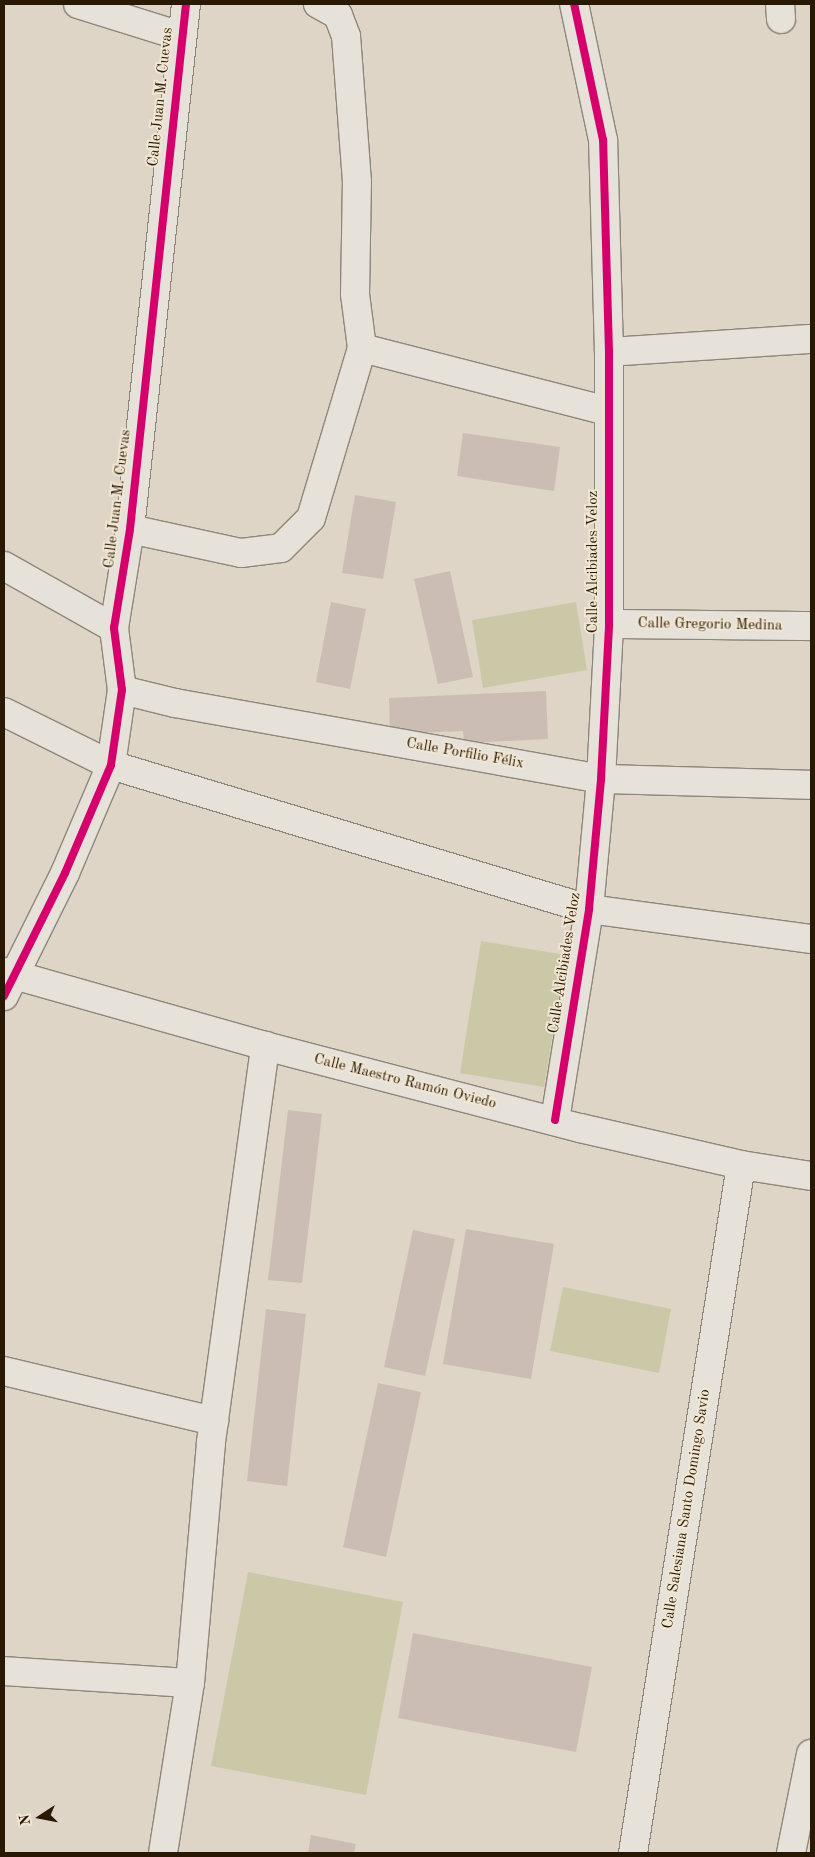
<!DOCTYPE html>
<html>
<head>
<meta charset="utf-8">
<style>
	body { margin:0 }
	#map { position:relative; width:815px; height:1857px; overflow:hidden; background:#ded5c6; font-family:"Old Standard TT",serif }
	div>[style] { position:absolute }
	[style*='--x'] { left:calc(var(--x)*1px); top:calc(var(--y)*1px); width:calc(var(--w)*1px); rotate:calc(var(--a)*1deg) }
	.green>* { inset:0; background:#cbc8a7 }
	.building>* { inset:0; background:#cbbdb3 }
	.roads { filter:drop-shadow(1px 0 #8e867b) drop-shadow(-1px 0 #8e867b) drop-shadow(0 1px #8e867b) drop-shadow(0 -1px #8e867b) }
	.street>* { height:28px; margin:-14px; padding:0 14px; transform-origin:14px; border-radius:14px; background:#e6e1d9 }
	.cycleway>* { height:8px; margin:-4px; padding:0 4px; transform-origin:4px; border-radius:4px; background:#d6006c }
	span { translate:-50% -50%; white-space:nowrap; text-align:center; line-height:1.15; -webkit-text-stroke:4px #f0e6d3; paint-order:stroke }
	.street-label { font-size:15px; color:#291902 }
	.frame { position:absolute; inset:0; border:5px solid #291902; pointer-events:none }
	.north { position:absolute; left:15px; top:1792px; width:50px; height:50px; -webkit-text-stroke:4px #f0e6d3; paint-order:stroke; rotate:259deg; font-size:14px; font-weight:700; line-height:20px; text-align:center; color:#291902 }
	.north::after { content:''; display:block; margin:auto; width:18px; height:22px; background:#291902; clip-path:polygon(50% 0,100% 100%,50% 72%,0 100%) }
</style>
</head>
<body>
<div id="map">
	<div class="green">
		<div style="clip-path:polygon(576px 602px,587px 670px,483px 688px,472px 620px)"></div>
		<div style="clip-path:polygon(481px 941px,566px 955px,544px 1087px,460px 1073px)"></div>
		<div style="clip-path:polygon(563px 1287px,671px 1309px,659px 1373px,550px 1351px)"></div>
		<div style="clip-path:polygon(248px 1572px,403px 1602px,366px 1795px,211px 1766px)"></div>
	</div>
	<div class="building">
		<div style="clip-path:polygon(463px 433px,560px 447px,554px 491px,457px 476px)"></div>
		<div style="clip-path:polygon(355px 495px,396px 502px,383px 579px,342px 573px)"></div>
		<div style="clip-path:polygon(450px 571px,473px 677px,438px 684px,414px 579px)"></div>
		<div style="clip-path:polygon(331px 602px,366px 609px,350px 689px,316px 682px)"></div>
		<div style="clip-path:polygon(546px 691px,548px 739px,464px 743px,463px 731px,390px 734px,389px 698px)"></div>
		<div style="clip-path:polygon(288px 1110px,322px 1114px,302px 1283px,268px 1280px)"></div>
		<div style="clip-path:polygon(466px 1229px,554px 1244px,531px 1379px,443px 1364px)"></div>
		<div style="clip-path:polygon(413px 1230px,455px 1239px,425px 1376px,384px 1367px)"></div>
		<div style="clip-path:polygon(266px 1309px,306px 1314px,287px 1486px,247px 1481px)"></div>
		<div style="clip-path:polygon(378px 1383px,421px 1392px,386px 1557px,343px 1547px)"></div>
		<div style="clip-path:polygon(413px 1633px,592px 1667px,576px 1752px,398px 1718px)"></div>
		<div style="clip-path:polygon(311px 1835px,356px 1844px,354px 1853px,308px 1853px)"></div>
	</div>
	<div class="roads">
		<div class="street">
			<div style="--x:78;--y:4;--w:108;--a:17.3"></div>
			<div style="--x:780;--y:4;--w:15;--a:86"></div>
			<div style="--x:362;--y:348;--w:253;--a:14.4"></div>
			<div style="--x:609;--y:352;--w:202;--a:-3.7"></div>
			<div style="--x:130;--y:529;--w:114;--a:12.2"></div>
			<div style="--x:241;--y:553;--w:40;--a:-7.1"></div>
			<div style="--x:281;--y:548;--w:42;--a:-45"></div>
			<div style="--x:311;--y:518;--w:177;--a:-73.3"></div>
			<div style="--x:362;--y:348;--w:54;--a:-97.4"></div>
			<div style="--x:355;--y:294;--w:112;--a:-89"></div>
			<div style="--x:357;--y:182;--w:146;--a:-94.3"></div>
			<div style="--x:346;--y:36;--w:22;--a:-111"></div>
			<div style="--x:338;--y:15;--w:23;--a:-151"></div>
			<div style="--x:4;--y:566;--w:126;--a:29.4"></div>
			<div style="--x:609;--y:624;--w:202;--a:0.6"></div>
			<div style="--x:122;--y:690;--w:55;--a:13.8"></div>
			<div style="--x:175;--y:703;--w:433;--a:10.1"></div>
			<div style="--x:601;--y:779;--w:210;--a:1.6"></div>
			<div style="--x:4;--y:712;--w:119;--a:26.4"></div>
			<div style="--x:111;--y:765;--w:499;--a:16.8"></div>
			<div style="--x:589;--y:909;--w:224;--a:7.7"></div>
			<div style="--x:4;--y:972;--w:271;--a:15.8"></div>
			<div style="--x:265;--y:1046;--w:325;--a:14.6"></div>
			<div style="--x:580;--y:1128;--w:165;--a:12.9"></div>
			<div style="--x:741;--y:1165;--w:71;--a:8.9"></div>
			<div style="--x:4;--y:996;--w:137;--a:-63.6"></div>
			<div style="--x:65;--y:873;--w:117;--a:-66.9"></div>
			<div style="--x:111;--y:765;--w:76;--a:-81.7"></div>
			<div style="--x:122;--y:690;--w:63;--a:-97.4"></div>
			<div style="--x:114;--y:628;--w:100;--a:-80.8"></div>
			<div style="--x:130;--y:529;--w:528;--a:-83.91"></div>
			<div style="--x:555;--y:1120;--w:214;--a:-80.8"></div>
			<div style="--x:589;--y:909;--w:131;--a:-84.7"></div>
			<div style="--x:601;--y:779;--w:155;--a:-87"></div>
			<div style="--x:609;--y:624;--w:272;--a:-90"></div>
			<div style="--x:609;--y:352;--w:212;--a:-91.6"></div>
			<div style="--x:603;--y:140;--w:139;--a:-102"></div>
			<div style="--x:4;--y:1371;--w:216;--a:13.4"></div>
			<div style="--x:4;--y:1671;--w:186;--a:3.7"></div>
			<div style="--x:163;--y:1853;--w:172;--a:-81"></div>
			<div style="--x:190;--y:1683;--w:242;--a:-85"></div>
			<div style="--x:211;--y:1442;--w:400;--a:-82.2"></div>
			<div style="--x:633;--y:1853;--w:696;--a:-81.08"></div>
			<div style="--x:791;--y:1853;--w:101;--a:-78.6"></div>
		</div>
	</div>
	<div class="cycleway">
		<div style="--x:4;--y:996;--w:137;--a:-63.6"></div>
		<div style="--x:65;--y:873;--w:117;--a:-66.9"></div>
		<div style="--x:111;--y:765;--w:76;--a:-81.7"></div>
		<div style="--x:122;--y:690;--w:63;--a:-97.4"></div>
		<div style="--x:114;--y:628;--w:100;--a:-80.8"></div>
		<div style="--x:130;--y:529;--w:528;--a:-83.91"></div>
		<div style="--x:555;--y:1120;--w:214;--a:-80.8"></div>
		<div style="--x:589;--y:909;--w:131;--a:-84.7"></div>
		<div style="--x:601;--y:779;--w:155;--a:-87"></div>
		<div style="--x:609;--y:624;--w:272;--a:-90"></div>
		<div style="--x:609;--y:352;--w:212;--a:-91.6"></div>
		<div style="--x:603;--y:140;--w:139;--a:-102"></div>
	</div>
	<div class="street-label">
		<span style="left:161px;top:97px;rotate:-84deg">Calle Juan M. Cuevas</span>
		<span style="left:118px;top:499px;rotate:-83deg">Calle Juan M. Cuevas</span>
		<span style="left:594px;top:562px;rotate:-90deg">Calle Alcibiades Veloz</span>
		<span style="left:710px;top:625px;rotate:1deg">Calle Gregorio Medina</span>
		<span style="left:465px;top:754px;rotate:10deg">Calle Porfilio Félix</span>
		<span style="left:565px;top:963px;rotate:-81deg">Calle Alcibiades Veloz</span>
		<span style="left:405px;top:1082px;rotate:14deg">Calle Maestro Ramón Oviedo</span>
		<span style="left:687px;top:1509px;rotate:-81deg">Calle Salesiana Santo Domingo Savio</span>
	</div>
	<div class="frame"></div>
	<div class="north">N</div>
</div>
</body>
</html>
